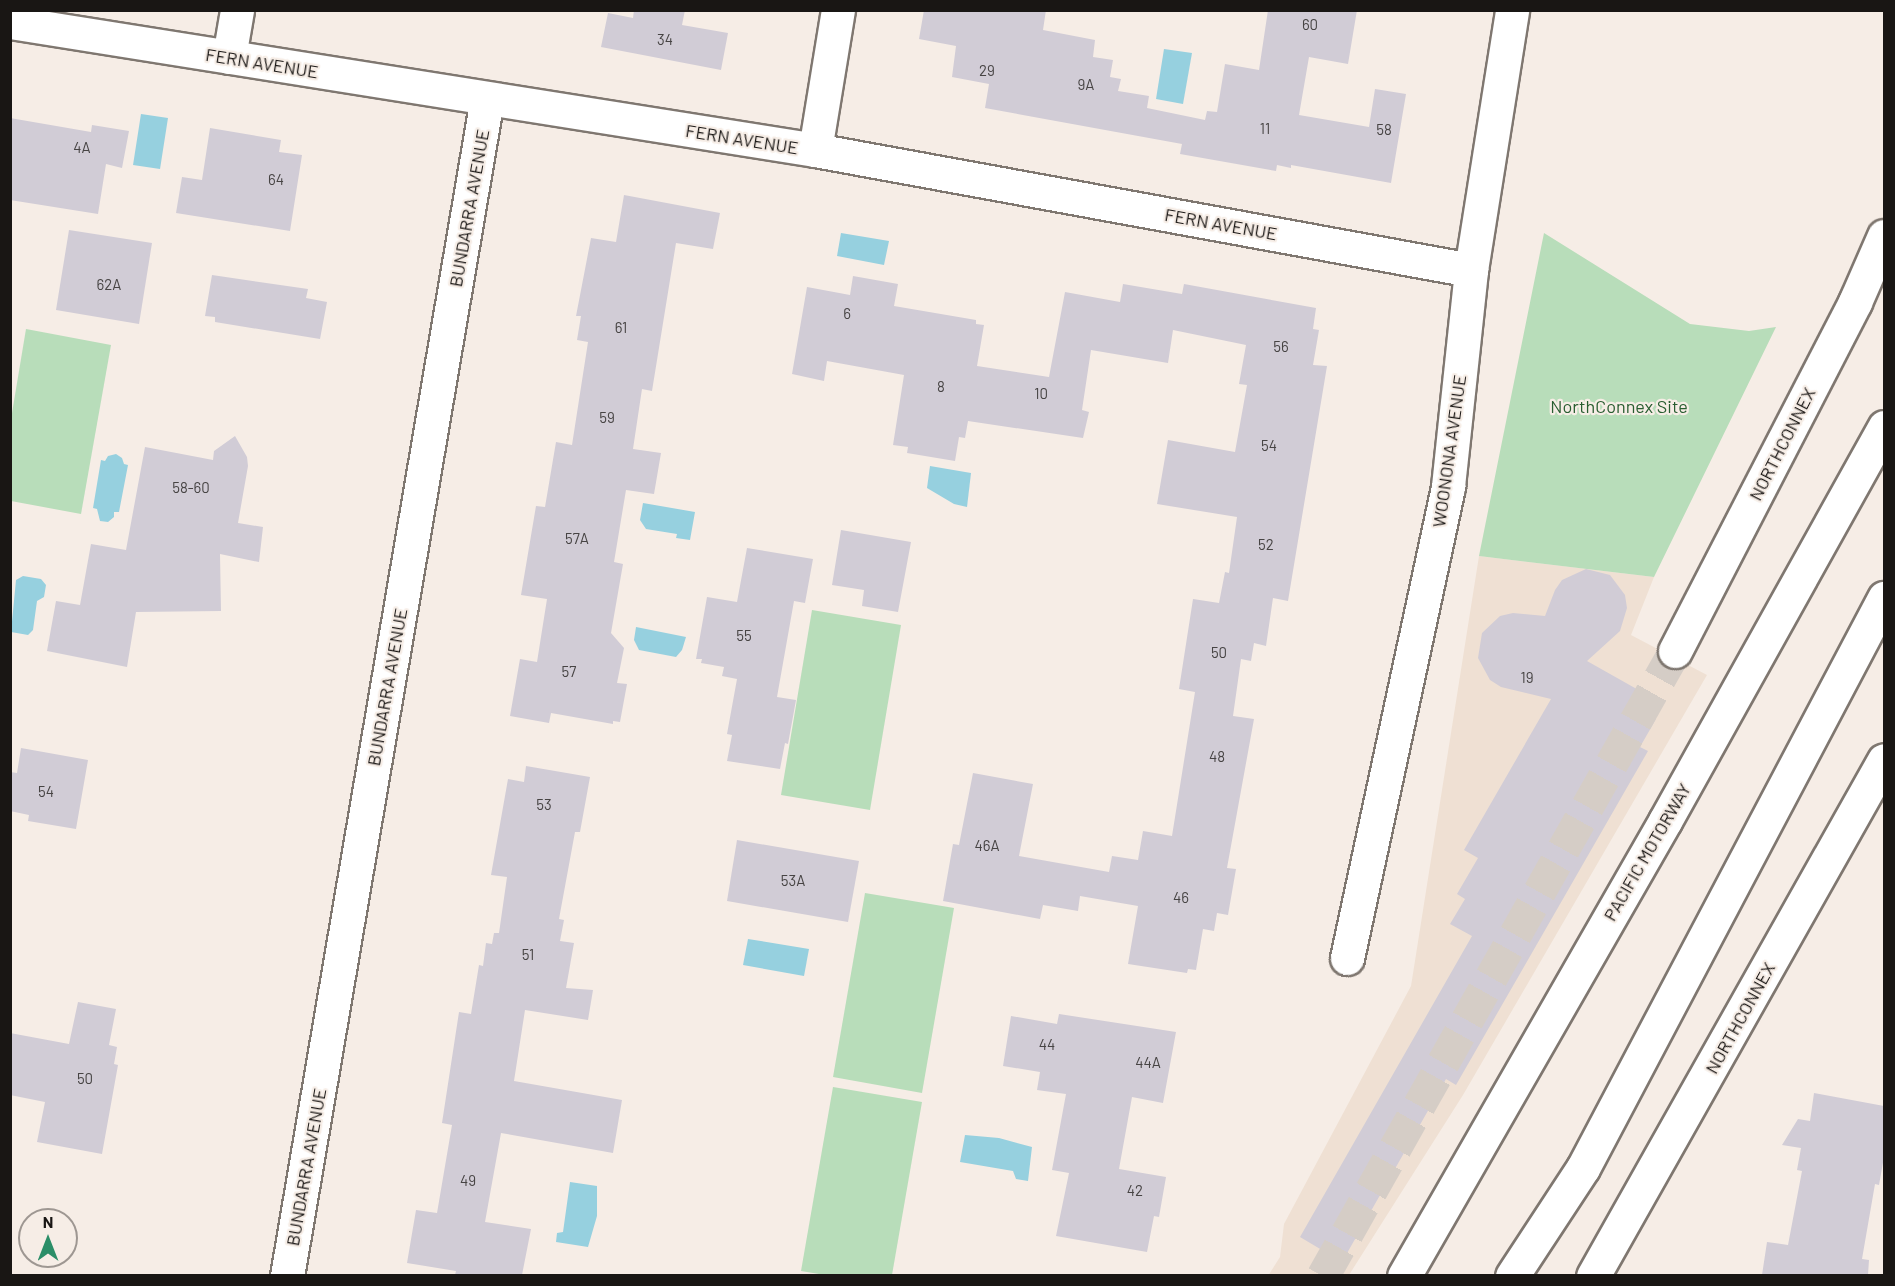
<!DOCTYPE html>
<html>
<head>
<meta charset="utf-8">
<style>
	body { margin:0 }
	#map { position:relative; width:1895px; height:1286px; overflow:hidden; background:#f6ede6; font-family:Barlow,sans-serif }
	div>[style] { position:absolute }
	[style*='--x'] { left:calc(var(--x)*1px); top:calc(var(--y)*1px); width:calc(var(--w)*1px); rotate:calc(var(--a)*1deg) }
	.built>* { inset:0; background:#efe0d3 }
	.green>* { inset:0; background:#b8ddba }
	.water>* { inset:0; background:#96d0df }
	.building>* { inset:0; background:#d1ccd6 }
	.motorway-tunnel>* { height:33px; margin-top:-16.5px; transform-origin:0; background:repeating-linear-gradient(90deg,#d5cdc6 0 33px,transparent 0 49px) }
	.roads { filter:drop-shadow(2px 0 #7f7770) drop-shadow(-2px 0 #7f7770) drop-shadow(0 2px #7f7770) drop-shadow(0 -2px #7f7770) }
	.minor>* { height:33px; margin:-16.5px; padding:0 16.5px; transform-origin:16.5px; border-radius:16.5px; background:#fff }
	.motorway>* { height:33px; margin:-16.5px; padding:0 16.5px; transform-origin:16.5px; border-radius:16.5px; background:#fff }
	span { translate:-50% -50%; white-space:nowrap; text-align:center; line-height:1.15; -webkit-text-stroke:4.5px #f6ede6; paint-order:stroke }
	.number-label { font-size:15px; color:#474444 }
	.number-label span { -webkit-text-stroke-width:0 }
	.street-label { font-size:18px; color:#191614 }
	.park-label { font-size:18px; color:#285d30 }
	.frame { position:absolute; inset:0; border:12px solid #191614; pointer-events:none }
	.north { position:absolute; left:18px; top:1208px; width:60px; height:60px; box-sizing:border-box; background:#f6ede6; border:2px solid #9e9792; border-radius:50%; rotate:0deg; font-size:16px; font-weight:700; line-height:24px; text-align:center; color:#191614 }
	.north::after { content:''; display:block; margin:auto; width:21px; height:27px; background:#2b8e68; clip-path:polygon(50% 0,100% 100%,50% 72%,0 100%) }
</style>
</head>
<body>
<div id="map">
	<div class="built">
		<div style="clip-path:polygon(1479px 556px,1654px 577px,1631px 635px,1707px 675px,1463px 1095px,1349px 1275px,1268px 1276px,1280px 1257px,1284px 1224px,1411px 986px)"></div>
	</div>
	<div class="green">
		<div style="clip-path:polygon(1544px 233px,1690px 324px,1749px 331px,1776px 327px,1654px 577px,1479px 556px)"></div>
		<div style="clip-path:polygon(26px 329px,111px 345px,81px 514px,11px 501px,11px 419px)"></div>
		<div style="clip-path:polygon(812px 610px,901px 625px,870px 810px,781px 795px)"></div>
		<div style="clip-path:polygon(865px 893px,954px 908px,922px 1093px,833px 1077px)"></div>
		<div style="clip-path:polygon(833px 1087px,922px 1102px,892px 1275px,825px 1275px,801px 1271px)"></div>
	</div>
	<div class="water">
		<div style="clip-path:polygon(1164px 49px,1192px 53px,1183px 104px,1156px 99px)"></div>
		<div style="clip-path:polygon(141px 114px,168px 118px,160px 169px,133px 165px)"></div>
		<div style="clip-path:polygon(841px 233px,889px 241px,884px 265px,837px 256px)"></div>
		<div style="clip-path:polygon(116px 454px,122px 458px,124px 464px,128px 465px,119px 512px,114px 512px,114px 517px,108px 522px,100px 521px,97px 509px,93px 508px,101px 460px,105px 461px,108px 456px)"></div>
		<div style="clip-path:polygon(930px 466px,971px 473px,967px 507px,954px 504px,927px 488px)"></div>
		<div style="clip-path:polygon(643px 503px,695px 512px,690px 540px,676px 538px,677px 534px,646px 529px,640px 520px)"></div>
		<div style="clip-path:polygon(23px 576px,41px 579px,46px 585px,44px 597px,37px 601px,33px 630px,28px 635px,11px 632px,16px 580px)"></div>
		<div style="clip-path:polygon(636px 627px,686px 637px,682px 650px,676px 657px,639px 650px,634px 640px)"></div>
		<div style="clip-path:polygon(748px 939px,809px 949px,804px 976px,743px 965px)"></div>
		<div style="clip-path:polygon(965px 1135px,999px 1138px,1032px 1147px,1028px 1181px,1016px 1179px,1013px 1171px,960px 1162px)"></div>
		<div style="clip-path:polygon(570px 1182px,597px 1186px,597px 1216px,588px 1247px,556px 1242px,557px 1233px,563px 1232px)"></div>
	</div>
	<div class="building">
		<div style="clip-path:polygon(634px 10px,685px 10px,682px 25px,728px 33px,721px 70px,601px 47px,608px 13px,633px 18px)"></div>
		<div style="clip-path:polygon(924px 10px,1046px 10px,1043px 30px,1095px 40px,1093px 57px,1113px 60px,1110px 77px,1121px 79px,1118px 91px,1149px 96px,1147px 108px,1205px 120px,1207px 111px,1217px 112px,1225px 64px,1259px 70px,1268px 10px,1357px 10px,1348px 64px,1309px 57px,1299px 115px,1369px 127px,1375px 89px,1406px 94px,1391px 183px,1291px 165px,1291px 168px,1277px 165px,1276px 171px,1180px 154px,1182px 144px,985px 108px,989px 84px,952px 77px,956px 46px,919px 39px)"></div>
		<div style="clip-path:polygon(10px 118px,91px 132px,92px 125px,129px 131px,122px 168px,106px 164px,98px 214px,10px 200px)"></div>
		<div style="clip-path:polygon(210px 128px,281px 140px,279px 152px,302px 155px,290px 231px,176px 213px,182px 177px,202px 180px)"></div>
		<div style="clip-path:polygon(624px 195px,720px 213px,713px 249px,676px 243px,652px 391px,642px 389px,633px 449px,661px 453px,654px 494px,626px 490px,614px 562px,623px 564px,611px 633px,624px 648px,617px 683px,627px 684px,620px 722px,613px 721px,613px 724px,551px 713px,549px 723px,510px 716px,520px 659px,537px 662px,547px 599px,521px 595px,536px 506px,545px 507px,556px 442px,572px 445px,588px 342px,577px 340px,581px 316px,576px 316px,591px 238px,616px 242px)"></div>
		<div style="clip-path:polygon(69px 230px,152px 243px,139px 324px,56px 310px)"></div>
		<div style="clip-path:polygon(212px 275px,308px 289px,306px 298px,327px 302px,320px 339px,215px 322px,215px 317px,205px 316px)"></div>
		<div style="clip-path:polygon(853px 276px,898px 284px,894px 306px,976px 320px,976px 324px,984px 325px,977px 366px,1049px 377px,1065px 292px,1120px 302px,1123px 284px,1182px 294px,1184px 284px,1316px 308px,1313px 329px,1319px 330px,1313px 365px,1327px 366px,1288px 601px,1273px 598px,1266px 646px,1254px 643px,1251px 661px,1241px 659px,1233px 716px,1254px 719px,1227px 868px,1236px 869px,1228px 915px,1217px 913px,1214px 931px,1203px 929px,1196px 970px,1188px 969px,1187px 973px,1128px 964px,1138px 906px,1080px 896px,1078px 911px,1043px 905px,1040px 919px,943px 901px,953px 844px,959px 845px,973px 773px,1033px 784px,1019px 856px,1109px 872px,1112px 856px,1138px 860px,1143px 831px,1172px 836px,1195px 692px,1179px 689px,1193px 599px,1219px 603px,1225px 572px,1229px 573px,1237px 517px,1157px 504px,1168px 440px,1235px 452px,1247px 385px,1239px 384px,1246px 345px,1173px 330px,1168px 363px,1091px 350px,1082px 410px,1089px 412px,1083px 438px,968px 421px,965px 438px,959px 437px,955px 461px,907px 453px,908px 447px,893px 445px,904px 375px,827px 361px,824px 381px,792px 374px,807px 287px,850px 295px)"></div>
		<div style="clip-path:polygon(235px 436px,247px 457px,248px 466px,238px 523px,263px 527px,259px 562px,220px 554px,221px 611px,136px 612px,127px 667px,47px 651px,56px 601px,80px 605px,91px 544px,126px 550px,145px 447px,213px 460px,214px 451px)"></div>
		<div style="clip-path:polygon(841px 530px,911px 542px,898px 612px,862px 606px,864px 590px,832px 585px)"></div>
		<div style="clip-path:polygon(747px 548px,813px 559px,805px 603px,794px 601px,777px 697px,796px 700px,788px 744px,785px 743px,780px 769px,727px 761px,732px 735px,727px 734px,737px 679px,722px 676px,724px 667px,701px 663px,702px 659px,696px 659px,707px 597px,737px 602px)"></div>
		<div style="clip-path:polygon(1586px 569px,1610px 575px,1625px 595px,1627px 608px,1620px 631px,1587px 661px,1642px 692px,1634px 706px,1656px 719px,1640px 747px,1648px 751px,1456px 1085px,1446px 1079px,1342px 1262px,1300px 1237px,1472px 936px,1450px 924px,1465px 899px,1457px 894px,1478px 858px,1464px 850px,1551px 699px,1501px 687px,1490px 680px,1478px 658px,1482px 633px,1500px 616px,1513px 613px,1545px 616px,1555px 590px,1562px 580px)"></div>
		<div style="clip-path:polygon(21px 748px,88px 760px,76px 829px,28px 821px,29px 815px,10px 811px,10px 772px,17px 773px)"></div>
		<div style="clip-path:polygon(526px 766px,590px 777px,580px 832px,575px 832px,559px 919px,564px 920px,560px 941px,574px 943px,566px 988px,593px 990px,588px 1020px,525px 1010px,514px 1081px,622px 1100px,613px 1153px,501px 1133px,485px 1222px,531px 1229px,522px 1275px,455px 1275px,456px 1271px,407px 1263px,416px 1210px,437px 1213px,452px 1125px,442px 1123px,459px 1012px,471px 1014px,479px 965px,483px 966px,486px 943px,492px 944px,494px 933px,499px 933px,507px 877px,491px 875px,508px 779px,524px 782px)"></div>
		<div style="clip-path:polygon(737px 840px,859px 861px,848px 922px,727px 901px)"></div>
		<div style="clip-path:polygon(78px 1002px,116px 1009px,109px 1045px,117px 1047px,114px 1064px,118px 1065px,102px 1154px,37px 1142px,45px 1102px,10px 1095px,10px 1033px,69px 1044px)"></div>
		<div style="clip-path:polygon(1059px 1014px,1176px 1032px,1163px 1103px,1132px 1097px,1119px 1169px,1166px 1177px,1159px 1217px,1154px 1216px,1147px 1252px,1056px 1236px,1069px 1173px,1052px 1170px,1066px 1094px,1037px 1090px,1040px 1072px,1003px 1066px,1011px 1016px,1057px 1024px)"></div>
		<div style="clip-path:polygon(1814px 1093px,1884px 1106px,1884px 1157px,1879px 1185px,1875px 1184px,1862px 1259px,1869px 1260px,1868px 1275px,1762px 1275px,1767px 1242px,1788px 1245px,1802px 1171px,1797px 1170px,1801px 1148px,1782px 1145px,1798px 1119px,1810px 1121px)"></div>
	</div>
	<div class="motorway-tunnel">
		<div style="--x:1323;--y:1276;--w:717;--a:-60.61"></div>
	</div>
	<div class="roads">
		<div class="minor">
			<div style="--x:10;--y:22;--w:815;--a:9.03"></div>
			<div style="--x:815;--y:150;--w:667;--a:10.37"></div>
			<div style="--x:229;--y:57;--w:48;--a:-80.3"></div>
			<div style="--x:815;--y:150;--w:142;--a:-80.7"></div>
			<div style="--x:1347;--y:958;--w:483;--a:-77.9"></div>
			<div style="--x:1448;--y:486;--w:217;--a:-83.9"></div>
			<div style="--x:1471;--y:270;--w:263;--a:-81"></div>
			<div style="--x:287;--y:1276;--w:1194;--a:-80.36"></div>
		</div>
		<div class="motorway">
			<div style="--x:1675;--y:651;--w:393;--a:-62.7"></div>
			<div style="--x:1855;--y:302;--w:72;--a:-66.3"></div>
			<div style="--x:1404;--y:1276;--w:525;--a:-60.16"></div>
			<div style="--x:1665;--y:821;--w:451;--a:-60.9"></div>
			<div style="--x:1512;--y:1276;--w:129;--a:-56.7"></div>
			<div style="--x:1583;--y:1168;--w:645;--a:-62.16"></div>
			<div style="--x:1593;--y:1276;--w:592;--a:-60.58"></div>
		</div>
	</div>
	<div class="number-label">
		<span style="left:1310px;top:25px">60</span>
		<span style="left:665px;top:40px">34</span>
		<span style="left:987px;top:71px">29</span>
		<span style="left:1086px;top:85px">9A</span>
		<span style="left:1265px;top:129px">11</span>
		<span style="left:1384px;top:130px">58</span>
		<span style="left:82px;top:148px">4A</span>
		<span style="left:276px;top:180px">64</span>
		<span style="left:109px;top:285px">62A</span>
		<span style="left:847px;top:314px">6</span>
		<span style="left:621px;top:328px">61</span>
		<span style="left:1281px;top:347px">56</span>
		<span style="left:941px;top:387px">8</span>
		<span style="left:1041px;top:394px">10</span>
		<span style="left:607px;top:418px">59</span>
		<span style="left:1269px;top:446px">54</span>
		<span style="left:191px;top:488px">58-60</span>
		<span style="left:577px;top:539px">57A</span>
		<span style="left:1266px;top:545px">52</span>
		<span style="left:744px;top:636px">55</span>
		<span style="left:1219px;top:653px">50</span>
		<span style="left:569px;top:672px">57</span>
		<span style="left:1527px;top:678px">19</span>
		<span style="left:1217px;top:757px">48</span>
		<span style="left:46px;top:792px">54</span>
		<span style="left:544px;top:805px">53</span>
		<span style="left:987px;top:846px">46A</span>
		<span style="left:793px;top:881px">53A</span>
		<span style="left:1181px;top:898px">46</span>
		<span style="left:528px;top:955px">51</span>
		<span style="left:1047px;top:1045px">44</span>
		<span style="left:1148px;top:1063px">44A</span>
		<span style="left:85px;top:1079px">50</span>
		<span style="left:468px;top:1181px">49</span>
		<span style="left:1135px;top:1191px">42</span>
	</div>
	<div class="street-label">
		<span style="left:262px;top:63px;rotate:9deg">FERN AVENUE</span>
		<span style="left:742px;top:139px;rotate:9deg">FERN AVENUE</span>
		<span style="left:469px;top:208px;rotate:-80deg">BUNDARRA AVENUE</span>
		<span style="left:1221px;top:224px;rotate:10deg">FERN AVENUE</span>
		<span style="left:1782px;top:444px;rotate:-63deg">NORTHCONNEX</span>
		<span style="left:1449px;top:451px;rotate:-82deg">WOONONA AVENUE</span>
		<span style="left:387px;top:687px;rotate:-80deg">BUNDARRA AVENUE</span>
		<span style="left:1647px;top:852px;rotate:-60deg">PACIFIC MOTORWAY</span>
		<span style="left:1740px;top:1018px;rotate:-61deg">NORTHCONNEX</span>
		<span style="left:306px;top:1167px;rotate:-80deg">BUNDARRA AVENUE</span>
	</div>
	<div class="park-label">
		<span style="left:1619px;top:406px">NorthConnex Site</span>
	</div>
	<div class="frame"></div>
	<div class="north">N</div>
</div>
</body>
</html>
